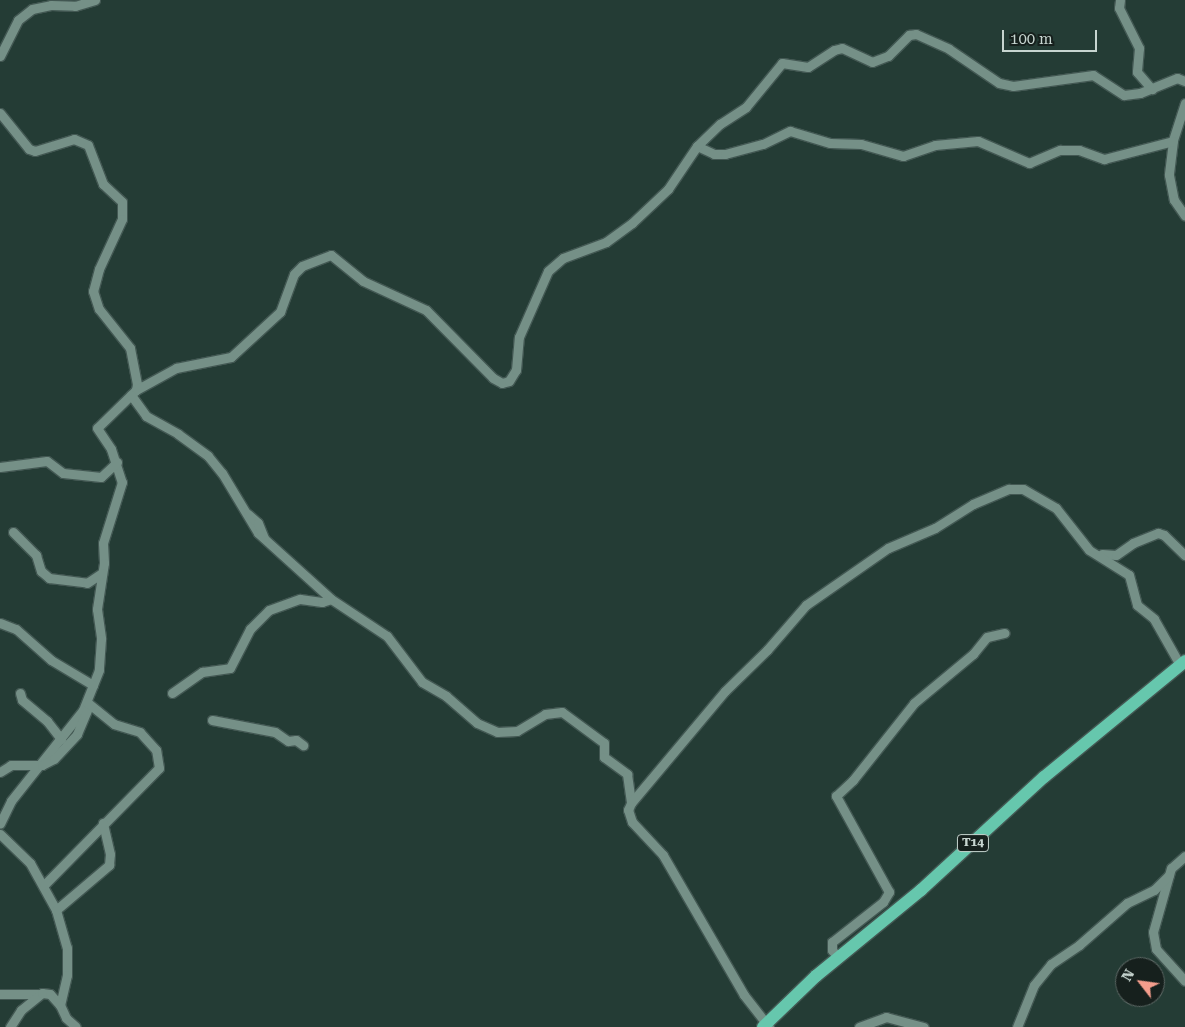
<!DOCTYPE html>
<html>
<head>
<meta charset="utf-8">
<style>
	body { margin:0 }
	#map { position:relative; width:1185px; height:1027px; overflow:hidden; background:#243c35; font-family:"Roboto Serif",serif }
	div>[style] { position:absolute }
	[style*='--x'] { left:calc(var(--x)*1px); top:calc(var(--y)*1px); width:calc(var(--w)*1px); rotate:calc(var(--a)*1deg) }
	.roads { filter:drop-shadow(1px 0 #435853) drop-shadow(-1px 0 #435853) drop-shadow(0 1px #435853) drop-shadow(0 -1px #435853) }
	.minor>* { height:9px; margin:-4.5px; padding:0 4.5px; transform-origin:4.5px; border-radius:4.5px; background:#759087 }
	.highway>* { height:12px; margin:-6px; padding:0 6px; transform-origin:6px; border-radius:6px; background:#66c7ad }
	span { translate:-50% -50%; white-space:nowrap; text-align:center; line-height:1.15; -webkit-text-stroke:5px #16201d; paint-order:stroke }
	.shield-label span { padding:1px 4px; background:#16201d; border:1px solid; border-radius:4px; -webkit-text-stroke-width:0 }
	.shield-label { font-size:12px; color:#c7d5d0; font-weight:700 }
	.north { position:absolute; left:1115px; top:957px; width:50px; height:50px; box-sizing:border-box; background:#16201d; border:1px solid #5d6865; border-radius:50%; rotate:300deg; font-size:14px; font-weight:700; line-height:20px; text-align:center; color:#c7d5d0 }
	.north::after { content:''; display:block; margin:auto; width:18px; height:22px; background:#f49d8c; clip-path:polygon(50% 0,100% 100%,50% 72%,0 100%) }
	.scale { position:absolute; left:1002px; top:30px; width:95px; height:22px; box-sizing:border-box; border:2px solid #c7d5d0; border-top:0; padding-left:6px; font-size:15px; line-height:18px; white-space:nowrap; color:#c7d5d0; -webkit-text-stroke:4px #16201d; paint-order:stroke }
</style>
</head>
<body>
<div id="map">
	<div class="roads">
		<div class="minor">
			<div style="--x:1120;--y:0;--w:8;--a:97"></div>
			<div style="--x:1119;--y:8;--w:45;--a:63.4"></div>
			<div style="--x:1139;--y:48;--w:24;--a:95"></div>
			<div style="--x:1137;--y:72;--w:23;--a:49"></div>
			<div style="--x:0;--y:56;--w:40;--a:-63.4"></div>
			<div style="--x:18;--y:20;--w:18;--a:-38"></div>
			<div style="--x:32;--y:9;--w:19;--a:-12"></div>
			<div style="--x:51;--y:5;--w:24;--a:2"></div>
			<div style="--x:75;--y:6;--w:21;--a:-17"></div>
			<div style="--x:1185;--y:103;--w:40;--a:108"></div>
			<div style="--x:1173;--y:141;--w:34;--a:97"></div>
			<div style="--x:1169;--y:175;--w:25;--a:79"></div>
			<div style="--x:1174;--y:200;--w:19;--a:55"></div>
			<div style="--x:0;--y:113;--w:46;--a:51.1"></div>
			<div style="--x:29;--y:149;--w:6;--a:18"></div>
			<div style="--x:35;--y:151;--w:41;--a:-17.1"></div>
			<div style="--x:74;--y:139;--w:15;--a:23"></div>
			<div style="--x:88;--y:145;--w:42;--a:69"></div>
			<div style="--x:103;--y:184;--w:26;--a:43"></div>
			<div style="--x:122;--y:202;--w:17;--a:90"></div>
			<div style="--x:122;--y:219;--w:55;--a:114.7"></div>
			<div style="--x:99;--y:269;--w:23;--a:105"></div>
			<div style="--x:93;--y:291;--w:19;--a:72"></div>
			<div style="--x:99;--y:309;--w:50;--a:51.5"></div>
			<div style="--x:130;--y:348;--w:37;--a:79"></div>
			<div style="--x:137;--y:384;--w:6;--a:99"></div>
			<div style="--x:136;--y:390;--w:54;--a:135.7"></div>
			<div style="--x:97;--y:428;--w:25;--a:56"></div>
			<div style="--x:111;--y:449;--w:35;--a:72"></div>
			<div style="--x:122;--y:482;--w:64;--a:107.3"></div>
			<div style="--x:103;--y:543;--w:20;--a:87"></div>
			<div style="--x:104;--y:563;--w:47;--a:98.7"></div>
			<div style="--x:97;--y:609;--w:30;--a:82"></div>
			<div style="--x:101;--y:639;--w:31;--a:94"></div>
			<div style="--x:99;--y:670;--w:43;--a:111.8"></div>
			<div style="--x:83;--y:710;--w:116;--a:128.4"></div>
			<div style="--x:11;--y:801;--w:25;--a:116"></div>
			<div style="--x:697;--y:146;--w:19;--a:25"></div>
			<div style="--x:714;--y:154;--w:11;--a:0"></div>
			<div style="--x:725;--y:154;--w:39;--a:-15"></div>
			<div style="--x:763;--y:144;--w:30;--a:-26"></div>
			<div style="--x:790;--y:131;--w:42;--a:16.7"></div>
			<div style="--x:830;--y:143;--w:31;--a:2"></div>
			<div style="--x:861;--y:144;--w:44;--a:15.9"></div>
			<div style="--x:903;--y:156;--w:34;--a:-19"></div>
			<div style="--x:935;--y:145;--w:43;--a:-5.3"></div>
			<div style="--x:978;--y:141;--w:56;--a:23.3"></div>
			<div style="--x:1029;--y:163;--w:34;--a:-23"></div>
			<div style="--x:1060;--y:150;--w:19;--a:0"></div>
			<div style="--x:1079;--y:150;--w:27;--a:20"></div>
			<div style="--x:1104;--y:159;--w:71;--a:-14.6"></div>
			<div style="--x:136;--y:390;--w:46;--a:-28.8"></div>
			<div style="--x:176;--y:368;--w:56;--a:-11.3"></div>
			<div style="--x:231;--y:357;--w:67;--a:-42.6"></div>
			<div style="--x:280;--y:312;--w:40;--a:-69.8"></div>
			<div style="--x:294;--y:274;--w:11;--a:-45"></div>
			<div style="--x:302;--y:266;--w:31;--a:-21"></div>
			<div style="--x:331;--y:255;--w:41;--a:39.1"></div>
			<div style="--x:363;--y:281;--w:69;--a:24.7"></div>
			<div style="--x:426;--y:310;--w:95;--a:45.4"></div>
			<div style="--x:493;--y:378;--w:10;--a:29"></div>
			<div style="--x:502;--y:383;--w:7;--a:-16"></div>
			<div style="--x:509;--y:381;--w:13;--a:-58"></div>
			<div style="--x:516;--y:370;--w:33;--a:-85"></div>
			<div style="--x:519;--y:337;--w:72;--a:-66.3"></div>
			<div style="--x:548;--y:271;--w:20;--a:-41"></div>
			<div style="--x:563;--y:258;--w:46;--a:-20.4"></div>
			<div style="--x:606;--y:242;--w:32;--a:-36"></div>
			<div style="--x:632;--y:223;--w:50;--a:-43.4"></div>
			<div style="--x:668;--y:189;--w:52;--a:-56"></div>
			<div style="--x:697;--y:146;--w:32;--a:-44"></div>
			<div style="--x:720;--y:124;--w:31;--a:-33"></div>
			<div style="--x:746;--y:107;--w:57;--a:-50.7"></div>
			<div style="--x:782;--y:63;--w:26;--a:9"></div>
			<div style="--x:808;--y:67;--w:31;--a:-33"></div>
			<div style="--x:834;--y:50;--w:8;--a:-14"></div>
			<div style="--x:842;--y:48;--w:33;--a:25"></div>
			<div style="--x:872;--y:62;--w:17;--a:-21"></div>
			<div style="--x:888;--y:56;--w:30;--a:-45"></div>
			<div style="--x:909;--y:35;--w:7;--a:-8"></div>
			<div style="--x:916;--y:34;--w:36;--a:24"></div>
			<div style="--x:949;--y:49;--w:60;--a:34.2"></div>
			<div style="--x:999;--y:83;--w:14;--a:12"></div>
			<div style="--x:1013;--y:86;--w:81;--a:-7.8"></div>
			<div style="--x:1093;--y:75;--w:37;--a:33"></div>
			<div style="--x:1124;--y:95;--w:16;--a:-7"></div>
			<div style="--x:1140;--y:93;--w:40;--a:-22"></div>
			<div style="--x:1177;--y:78;--w:9;--a:21"></div>
			<div style="--x:131;--y:395;--w:26;--a:54"></div>
			<div style="--x:146;--y:416;--w:37;--a:29"></div>
			<div style="--x:178;--y:434;--w:37;--a:36"></div>
			<div style="--x:208;--y:456;--w:22;--a:51"></div>
			<div style="--x:222;--y:473;--w:70;--a:59"></div>
			<div style="--x:258;--y:533;--w:98;--a:42.1"></div>
			<div style="--x:331;--y:599;--w:67;--a:33.5"></div>
			<div style="--x:387;--y:636;--w:58;--a:52.7"></div>
			<div style="--x:422;--y:682;--w:28;--a:30"></div>
			<div style="--x:446;--y:696;--w:41;--a:41.1"></div>
			<div style="--x:477;--y:723;--w:22;--a:24"></div>
			<div style="--x:497;--y:732;--w:20;--a:-3"></div>
			<div style="--x:517;--y:731;--w:33;--a:-31"></div>
			<div style="--x:545;--y:714;--w:17;--a:-7"></div>
			<div style="--x:562;--y:712;--w:52;--a:36.4"></div>
			<div style="--x:604;--y:743;--w:14;--a:90"></div>
			<div style="--x:604;--y:757;--w:29;--a:36"></div>
			<div style="--x:627;--y:774;--w:29;--a:82"></div>
			<div style="--x:0;--y:467;--w:47;--a:-7.3"></div>
			<div style="--x:47;--y:461;--w:20;--a:37"></div>
			<div style="--x:63;--y:473;--w:38;--a:6"></div>
			<div style="--x:101;--y:477;--w:22;--a:-43"></div>
			<div style="--x:248;--y:514;--w:13;--a:42"></div>
			<div style="--x:258;--y:523;--w:16;--a:68"></div>
			<div style="--x:13;--y:532;--w:33;--a:45"></div>
			<div style="--x:36;--y:555;--w:17;--a:73"></div>
			<div style="--x:41;--y:571;--w:11;--a:41"></div>
			<div style="--x:49;--y:578;--w:38;--a:7"></div>
			<div style="--x:87;--y:583;--w:18;--a:-34"></div>
			<div style="--x:1102;--y:554;--w:14;--a:4"></div>
			<div style="--x:1116;--y:555;--w:21;--a:-35"></div>
			<div style="--x:1133;--y:543;--w:27;--a:-22"></div>
			<div style="--x:1158;--y:533;--w:6;--a:18"></div>
			<div style="--x:1164;--y:535;--w:29;--a:44"></div>
			<div style="--x:0;--y:623;--w:17;--a:21"></div>
			<div style="--x:16;--y:629;--w:47;--a:41.5"></div>
			<div style="--x:51;--y:660;--w:49;--a:30.8"></div>
			<div style="--x:20;--y:693;--w:7;--a:74"></div>
			<div style="--x:22;--y:700;--w:33;--a:40"></div>
			<div style="--x:47;--y:721;--w:23;--a:52"></div>
			<div style="--x:172;--y:693;--w:37;--a:-35"></div>
			<div style="--x:202;--y:672;--w:28;--a:-8"></div>
			<div style="--x:230;--y:668;--w:44;--a:-62.9"></div>
			<div style="--x:250;--y:629;--w:27;--a:-45"></div>
			<div style="--x:269;--y:610;--w:33;--a:-20"></div>
			<div style="--x:300;--y:599;--w:22;--a:8"></div>
			<div style="--x:322;--y:602;--w:9;--a:-18"></div>
			<div style="--x:212;--y:720;--w:64;--a:10.8"></div>
			<div style="--x:275;--y:732;--w:16;--a:35"></div>
			<div style="--x:288;--y:741;--w:8;--a:-7"></div>
			<div style="--x:296;--y:740;--w:9;--a:36"></div>
			<div style="--x:0;--y:772;--w:13;--a:-32"></div>
			<div style="--x:11;--y:765;--w:31;--a:0"></div>
			<div style="--x:42;--y:765;--w:13;--a:-27"></div>
			<div style="--x:54;--y:759;--w:34;--a:-47"></div>
			<div style="--x:77;--y:734;--w:26;--a:-67"></div>
			<div style="--x:0;--y:834;--w:42;--a:44"></div>
			<div style="--x:30;--y:863;--w:54;--a:61"></div>
			<div style="--x:56;--y:910;--w:40;--a:74"></div>
			<div style="--x:67;--y:948;--w:27;--a:90"></div>
			<div style="--x:67;--y:975;--w:31;--a:103"></div>
			<div style="--x:60;--y:1005;--w:14;--a:65"></div>
			<div style="--x:66;--y:1018;--w:13;--a:42"></div>
			<div style="--x:1185;--y:856;--w:18;--a:139"></div>
			<div style="--x:1171;--y:868;--w:66;--a:105.7"></div>
			<div style="--x:1153;--y:932;--w:17;--a:80"></div>
			<div style="--x:1156;--y:949;--w:43;--a:47.8"></div>
			<div style="--x:44;--y:885;--w:164;--a:-45.5"></div>
			<div style="--x:159;--y:768;--w:18;--a:-99"></div>
			<div style="--x:156;--y:750;--w:24;--a:-132"></div>
			<div style="--x:140;--y:732;--w:27;--a:-163"></div>
			<div style="--x:114;--y:724;--w:35;--a:-141"></div>
			<div style="--x:56;--y:910;--w:70;--a:-40.3"></div>
			<div style="--x:109;--y:865;--w:11;--a:-85"></div>
			<div style="--x:110;--y:854;--w:32;--a:-103"></div>
			<div style="--x:838;--y:957;--w:9;--a:-131"></div>
			<div style="--x:832;--y:950;--w:8;--a:-90"></div>
			<div style="--x:832;--y:942;--w:65;--a:-38.1"></div>
			<div style="--x:883;--y:902;--w:12;--a:-59"></div>
			<div style="--x:889;--y:892;--w:110;--a:-118.9"></div>
			<div style="--x:836;--y:796;--w:23;--a:-43"></div>
			<div style="--x:853;--y:780;--w:98;--a:-51.6"></div>
			<div style="--x:914;--y:703;--w:77;--a:-39.7"></div>
			<div style="--x:973;--y:654;--w:22;--a:-51"></div>
			<div style="--x:987;--y:637;--w:18;--a:-13"></div>
			<div style="--x:0;--y:994;--w:39;--a:0"></div>
			<div style="--x:10;--y:1027;--w:20;--a:-57"></div>
			<div style="--x:21;--y:1010;--w:27;--a:-39"></div>
			<div style="--x:42;--y:993;--w:8;--a:7"></div>
			<div style="--x:50;--y:994;--w:15;--a:48"></div>
			<div style="--x:769;--y:1027;--w:41;--a:-128"></div>
			<div style="--x:744;--y:995;--w:162;--a:-120.1"></div>
			<div style="--x:663;--y:855;--w:45;--a:-133.2"></div>
			<div style="--x:632;--y:822;--w:13;--a:-108"></div>
			<div style="--x:628;--y:810;--w:8;--a:-67"></div>
			<div style="--x:631;--y:803;--w:146;--a:-50"></div>
			<div style="--x:725;--y:691;--w:59;--a:-44.3"></div>
			<div style="--x:767;--y:650;--w:60;--a:-49.1"></div>
			<div style="--x:806;--y:605;--w:100;--a:-34.8"></div>
			<div style="--x:888;--y:548;--w:51;--a:-23.1"></div>
			<div style="--x:935;--y:528;--w:45;--a:-32.3"></div>
			<div style="--x:973;--y:504;--w:39;--a:-23"></div>
			<div style="--x:1009;--y:489;--w:14;--a:0"></div>
			<div style="--x:1023;--y:489;--w:38;--a:30"></div>
			<div style="--x:1056;--y:508;--w:53;--a:51.8"></div>
			<div style="--x:1089;--y:550;--w:47;--a:32"></div>
			<div style="--x:1129;--y:575;--w:31;--a:75"></div>
			<div style="--x:1137;--y:605;--w:22;--a:39"></div>
			<div style="--x:1154;--y:619;--w:53;--a:60.5"></div>
			<div style="--x:859;--y:1027;--w:29;--a:-20"></div>
			<div style="--x:886;--y:1017;--w:39;--a:15"></div>
			<div style="--x:1017;--y:1027;--w:45;--a:-68"></div>
			<div style="--x:1034;--y:985;--w:27;--a:-51"></div>
			<div style="--x:1051;--y:964;--w:34;--a:-34"></div>
			<div style="--x:1079;--y:945;--w:64;--a:-41.2"></div>
			<div style="--x:1127;--y:903;--w:30;--a:-26"></div>
			<div style="--x:1154;--y:890;--w:21;--a:-45"></div>
		</div>
		<div class="highway">
			<div style="--x:763;--y:1027;--w:74;--a:-43.9"></div>
			<div style="--x:816;--y:976;--w:136;--a:-39.3"></div>
			<div style="--x:921;--y:890;--w:167;--a:-42.6"></div>
			<div style="--x:1044;--y:777;--w:183;--a:-39.4"></div>
		</div>
	</div>
	<div class="shield-label">
		<span style="left:973px;top:843px">T14</span>
	</div>
	<div class="north">N</div>
	<div class="scale">100 m</div>
</div>
</body>
</html>
